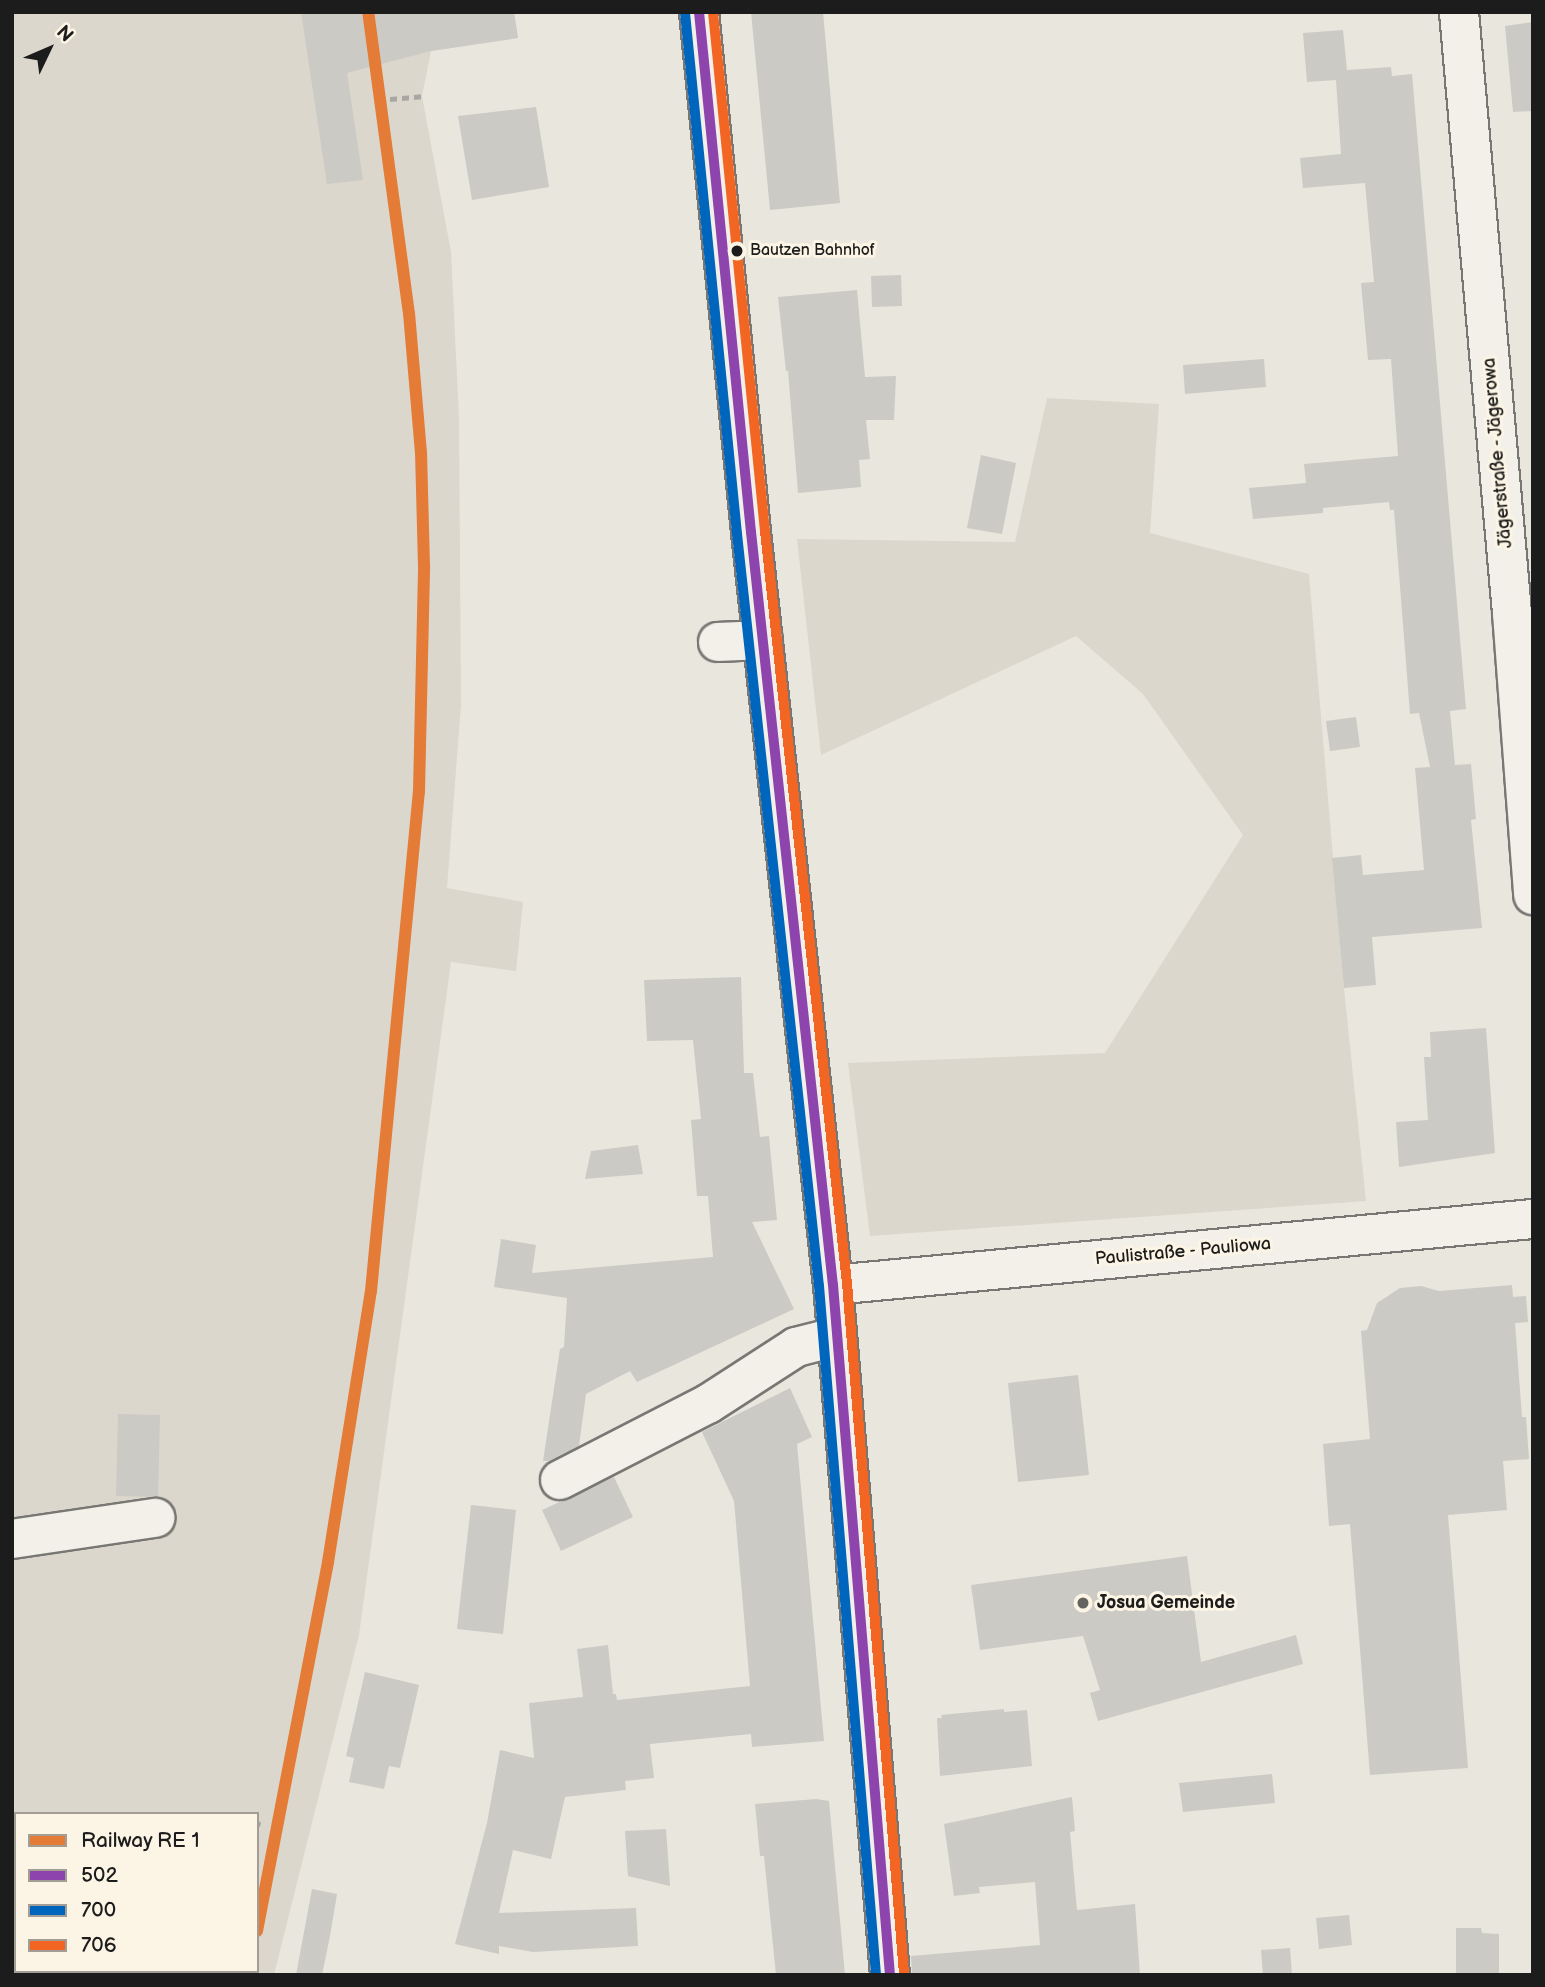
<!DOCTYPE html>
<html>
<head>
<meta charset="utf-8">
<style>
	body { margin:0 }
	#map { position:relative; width:1545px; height:1987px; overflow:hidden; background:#e9e6de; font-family:"Balsamiq Sans",sans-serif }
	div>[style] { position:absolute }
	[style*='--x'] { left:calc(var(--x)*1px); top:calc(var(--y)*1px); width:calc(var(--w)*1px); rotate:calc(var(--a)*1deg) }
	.built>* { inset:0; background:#dbd7cd }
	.green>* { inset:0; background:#dbd7cc }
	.building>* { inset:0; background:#cccac4 }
	.path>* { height:4.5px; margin-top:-2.25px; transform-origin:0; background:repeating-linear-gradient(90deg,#a9a7a3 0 7px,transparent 0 12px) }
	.roads { filter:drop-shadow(2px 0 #787773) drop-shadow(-2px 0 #787773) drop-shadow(0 2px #787773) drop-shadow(0 -2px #787773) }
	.minor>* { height:38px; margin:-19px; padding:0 19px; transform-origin:19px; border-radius:19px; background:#f3f0ea }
	.rail>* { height:5px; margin:-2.5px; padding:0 2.5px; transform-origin:2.5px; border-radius:2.5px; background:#a9a7a3 }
	.bus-1>* { height:10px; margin:-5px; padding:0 5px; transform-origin:5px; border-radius:5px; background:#8e44ad }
	.bus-2>* { height:10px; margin:-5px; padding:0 5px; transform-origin:5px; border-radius:5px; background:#0065bd }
	.bus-3>* { height:10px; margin:-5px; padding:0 5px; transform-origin:5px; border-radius:5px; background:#f26522 }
	.rail-1>* { height:12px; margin:-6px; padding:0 6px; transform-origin:6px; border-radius:6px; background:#e47b36 }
	.dots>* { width:19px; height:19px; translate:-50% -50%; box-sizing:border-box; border:4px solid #fcf5e5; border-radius:50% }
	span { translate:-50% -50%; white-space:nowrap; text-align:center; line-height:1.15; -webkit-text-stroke:6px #fcf5e5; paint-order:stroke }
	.bus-label { font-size:16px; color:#1c1c1c }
	.left { translate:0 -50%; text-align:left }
	.street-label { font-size:18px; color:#1c1c1c }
	.poi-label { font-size:18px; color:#1c1c1c; font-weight:700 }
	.frame { position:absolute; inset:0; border:14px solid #1c1c1c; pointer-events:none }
	.legend { position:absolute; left:14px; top:1812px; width:245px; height:161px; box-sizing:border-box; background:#fcf5e5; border:2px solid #a29e95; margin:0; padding:9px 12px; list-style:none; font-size:21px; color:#1c1c1c }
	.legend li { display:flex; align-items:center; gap:14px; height:35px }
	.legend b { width:35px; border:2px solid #a29e95 }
	.north { position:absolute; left:14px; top:14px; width:70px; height:70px; -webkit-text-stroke:5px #fcf5e5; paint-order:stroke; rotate:46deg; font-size:19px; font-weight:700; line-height:28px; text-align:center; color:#1c1c1c }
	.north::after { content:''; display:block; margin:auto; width:24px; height:32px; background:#1c1c1c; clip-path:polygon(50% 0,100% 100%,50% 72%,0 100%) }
</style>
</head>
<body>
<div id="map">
	<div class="built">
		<div style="clip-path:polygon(evenodd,12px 12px,514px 12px,518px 38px,431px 51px,422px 96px,451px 252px,459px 418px,461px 705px,447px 888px,523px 902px,516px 971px,451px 962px,359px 1635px,274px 1975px,12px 1975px,12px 12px,16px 1814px,257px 1814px,257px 1971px,16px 1971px,16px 1814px)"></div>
	</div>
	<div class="green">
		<div style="clip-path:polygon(1047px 398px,1159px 404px,1150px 533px,1309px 574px,1344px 988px,1366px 1201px,870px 1236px,848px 1063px,1105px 1053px,1243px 835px,1143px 694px,1076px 636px,821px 755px,797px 539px,1015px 542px)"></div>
	</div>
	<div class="building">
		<div style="clip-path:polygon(301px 12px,514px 12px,518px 38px,431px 51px,347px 73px,363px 180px,327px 184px)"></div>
		<div style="clip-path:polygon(751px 12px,823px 12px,840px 203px,770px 210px)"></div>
		<div style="clip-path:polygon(1533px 22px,1533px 111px,1513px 112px,1505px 26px)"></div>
		<div style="clip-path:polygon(1343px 30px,1347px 70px,1391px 67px,1392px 76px,1412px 74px,1466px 709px,1450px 711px,1455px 765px,1471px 764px,1476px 819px,1471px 820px,1482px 928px,1372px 937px,1376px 985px,1344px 988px,1332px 858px,1361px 855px,1363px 875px,1424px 870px,1415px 768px,1430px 767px,1419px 713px,1410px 714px,1394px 510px,1390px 510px,1389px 502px,1323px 508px,1323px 513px,1253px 519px,1249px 488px,1306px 483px,1304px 464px,1398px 456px,1391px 359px,1368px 360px,1361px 283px,1374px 282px,1365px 183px,1303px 188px,1300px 158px,1341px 154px,1336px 80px,1307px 82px,1303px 33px)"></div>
		<div style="clip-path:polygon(536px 107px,549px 187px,472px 200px,458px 116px)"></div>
		<div style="clip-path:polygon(901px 275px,902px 306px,872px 307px,871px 276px)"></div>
		<div style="clip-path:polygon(857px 290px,865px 377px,896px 376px,894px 420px,866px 420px,870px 459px,859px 460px,861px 487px,798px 493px,788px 371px,786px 371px,778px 297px)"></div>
		<div style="clip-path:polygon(1264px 359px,1266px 387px,1185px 394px,1183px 365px)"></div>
		<div style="clip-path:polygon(981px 455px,1016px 463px,1002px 534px,967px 528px)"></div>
		<div style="clip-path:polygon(1356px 717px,1360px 747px,1330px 751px,1326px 721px)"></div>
		<div style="clip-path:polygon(741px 977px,744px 1073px,753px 1073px,760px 1137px,769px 1136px,777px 1220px,752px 1222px,794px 1309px,637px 1382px,630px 1371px,586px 1394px,579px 1446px,549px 1461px,543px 1461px,560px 1349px,564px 1347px,567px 1298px,494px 1287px,501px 1239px,536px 1245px,532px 1273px,713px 1257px,708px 1196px,697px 1196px,691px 1120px,701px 1119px,693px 1040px,647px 1041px,644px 980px)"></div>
		<div style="clip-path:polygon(1486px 1028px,1495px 1153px,1399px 1167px,1396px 1122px,1428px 1120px,1424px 1057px,1431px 1057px,1430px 1032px)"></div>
		<div style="clip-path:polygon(638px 1145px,643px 1174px,585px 1179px,591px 1151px)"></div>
		<div style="clip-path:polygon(1512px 1285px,1513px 1297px,1526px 1296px,1528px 1322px,1515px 1323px,1522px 1417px,1526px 1417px,1529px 1459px,1503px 1461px,1507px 1510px,1448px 1515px,1468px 1768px,1370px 1775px,1350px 1524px,1329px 1526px,1323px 1444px,1370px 1439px,1361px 1331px,1367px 1330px,1377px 1303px,1400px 1288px,1421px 1286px,1439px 1291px)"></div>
		<div style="clip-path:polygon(1078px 1375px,1089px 1475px,1018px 1482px,1008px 1383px)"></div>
		<div style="clip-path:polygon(790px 1388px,812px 1437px,797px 1444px,824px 1741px,752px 1747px,751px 1734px,650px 1744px,654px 1778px,625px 1781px,626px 1790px,565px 1797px,551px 1859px,513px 1850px,499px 1913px,636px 1908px,638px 1946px,533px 1952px,499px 1946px,499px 1954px,455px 1944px,487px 1823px,500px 1750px,534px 1758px,529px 1703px,583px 1697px,577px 1649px,608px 1645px,613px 1694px,616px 1694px,617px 1700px,750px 1686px,734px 1501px,702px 1432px)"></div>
		<div style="clip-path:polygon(118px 1414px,160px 1415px,158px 1497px,116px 1496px)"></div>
		<div style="clip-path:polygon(614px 1477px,633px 1517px,561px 1551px,542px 1510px)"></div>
		<div style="clip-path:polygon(471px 1505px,516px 1510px,503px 1634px,457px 1629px)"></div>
		<div style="clip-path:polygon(1187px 1556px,1201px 1662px,1296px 1635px,1303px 1664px,1098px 1721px,1090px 1693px,1100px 1690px,1083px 1636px,980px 1650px,971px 1585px)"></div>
		<div style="clip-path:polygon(365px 1672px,419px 1685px,400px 1768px,389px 1766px,384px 1789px,349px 1782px,354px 1758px,346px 1756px)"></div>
		<div style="clip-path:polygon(1004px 1709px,1004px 1712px,1027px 1710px,1032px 1766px,940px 1776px,937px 1718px,942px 1718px,941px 1715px)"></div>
		<div style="clip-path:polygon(1272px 1774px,1275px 1803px,1183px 1812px,1179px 1783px)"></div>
		<div style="clip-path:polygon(1072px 1797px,1075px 1831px,1070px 1832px,1077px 1910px,1135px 1904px,1140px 1975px,912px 1975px,911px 1956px,1040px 1945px,1035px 1882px,979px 1887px,980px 1893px,954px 1896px,944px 1824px)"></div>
		<div style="clip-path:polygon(816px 1799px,829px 1801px,845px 1975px,776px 1975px,764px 1856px,760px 1856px,755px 1804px)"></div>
		<div style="clip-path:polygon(666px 1829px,670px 1886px,628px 1876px,625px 1831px)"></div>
		<div style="clip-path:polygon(312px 1889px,337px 1894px,330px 1936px,322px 1975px,296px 1975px)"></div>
		<div style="clip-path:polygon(1349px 1915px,1352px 1945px,1319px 1949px,1316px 1918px)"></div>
		<div style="clip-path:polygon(1456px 1928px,1481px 1928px,1482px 1933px,1499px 1934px,1499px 1975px,1456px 1975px)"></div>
		<div style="clip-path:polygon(1290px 1948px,1292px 1975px,1263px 1975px,1261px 1950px)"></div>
	</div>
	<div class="path">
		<div style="--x:390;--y:99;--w:32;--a:-5"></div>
	</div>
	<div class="roads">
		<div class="minor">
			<div style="--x:699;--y:12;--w:523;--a:84.29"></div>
			<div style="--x:751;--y:532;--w:757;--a:83.79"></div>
			<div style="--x:833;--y:1285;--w:692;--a:85.28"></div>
			<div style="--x:1459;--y:12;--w:603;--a:84.96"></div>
			<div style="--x:1512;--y:613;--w:283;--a:85.7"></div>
			<div style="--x:718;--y:642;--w:45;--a:-2.5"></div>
			<div style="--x:833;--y:1285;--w:703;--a:-5.39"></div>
			<div style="--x:560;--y:1480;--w:166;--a:-27.2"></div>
			<div style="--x:708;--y:1404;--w:105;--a:-32.9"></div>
			<div style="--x:796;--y:1347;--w:40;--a:-14.4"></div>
			<div style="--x:12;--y:1539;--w:145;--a:-8.4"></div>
		</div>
	</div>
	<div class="rail">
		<div style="--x:257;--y:1825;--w:2;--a:-63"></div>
		<div style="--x:215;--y:1975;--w:4;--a:-76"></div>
	</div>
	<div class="bus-1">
		<div style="--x:699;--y:12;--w:523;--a:84.29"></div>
		<div style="--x:751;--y:532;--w:757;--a:83.79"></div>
		<div style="--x:833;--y:1285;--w:692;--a:85.28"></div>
	</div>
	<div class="bus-2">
		<div style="--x:685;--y:13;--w:524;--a:84.3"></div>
		<div style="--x:737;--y:534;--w:756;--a:83.78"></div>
		<div style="--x:819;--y:1286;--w:691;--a:85.27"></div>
	</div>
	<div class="bus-3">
		<div style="--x:713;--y:12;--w:522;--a:84.28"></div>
		<div style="--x:765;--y:531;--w:756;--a:83.78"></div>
		<div style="--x:847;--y:1283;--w:693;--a:85.28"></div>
	</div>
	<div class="rail-1">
		<div style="--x:257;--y:1931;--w:376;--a:-79.1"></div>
		<div style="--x:328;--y:1562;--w:274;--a:-81"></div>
		<div style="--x:371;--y:1291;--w:502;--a:-84.52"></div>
		<div style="--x:419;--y:791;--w:225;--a:-88.7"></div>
		<div style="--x:424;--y:566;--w:113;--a:-91.5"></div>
		<div style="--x:421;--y:453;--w:140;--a:-94.9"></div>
		<div style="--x:409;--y:314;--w:305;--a:-97.7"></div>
	</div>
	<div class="dots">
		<div style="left:737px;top:251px;background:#1c1c1c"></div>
		<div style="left:1083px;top:1603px;background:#646360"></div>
	</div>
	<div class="bus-label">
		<span class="left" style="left:750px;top:251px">Bautzen Bahnhof</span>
	</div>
	<div class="street-label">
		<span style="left:1498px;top:453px;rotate:-95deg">Jägerstraße - Jägerowa</span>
		<span style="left:1183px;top:1252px;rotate:-5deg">Paulistraße - Pauliowa</span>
	</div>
	<div class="poi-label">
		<span class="left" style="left:1097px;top:1603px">Josua Gemeinde</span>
	</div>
	<div class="frame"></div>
	<ul class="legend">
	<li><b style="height:9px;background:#e47b36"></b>Railway RE 1</li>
	<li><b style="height:9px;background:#8e44ad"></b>502</li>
	<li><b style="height:9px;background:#0065bd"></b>700</li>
	<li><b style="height:9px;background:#f26522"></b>706</li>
	</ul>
	<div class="north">N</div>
</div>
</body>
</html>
